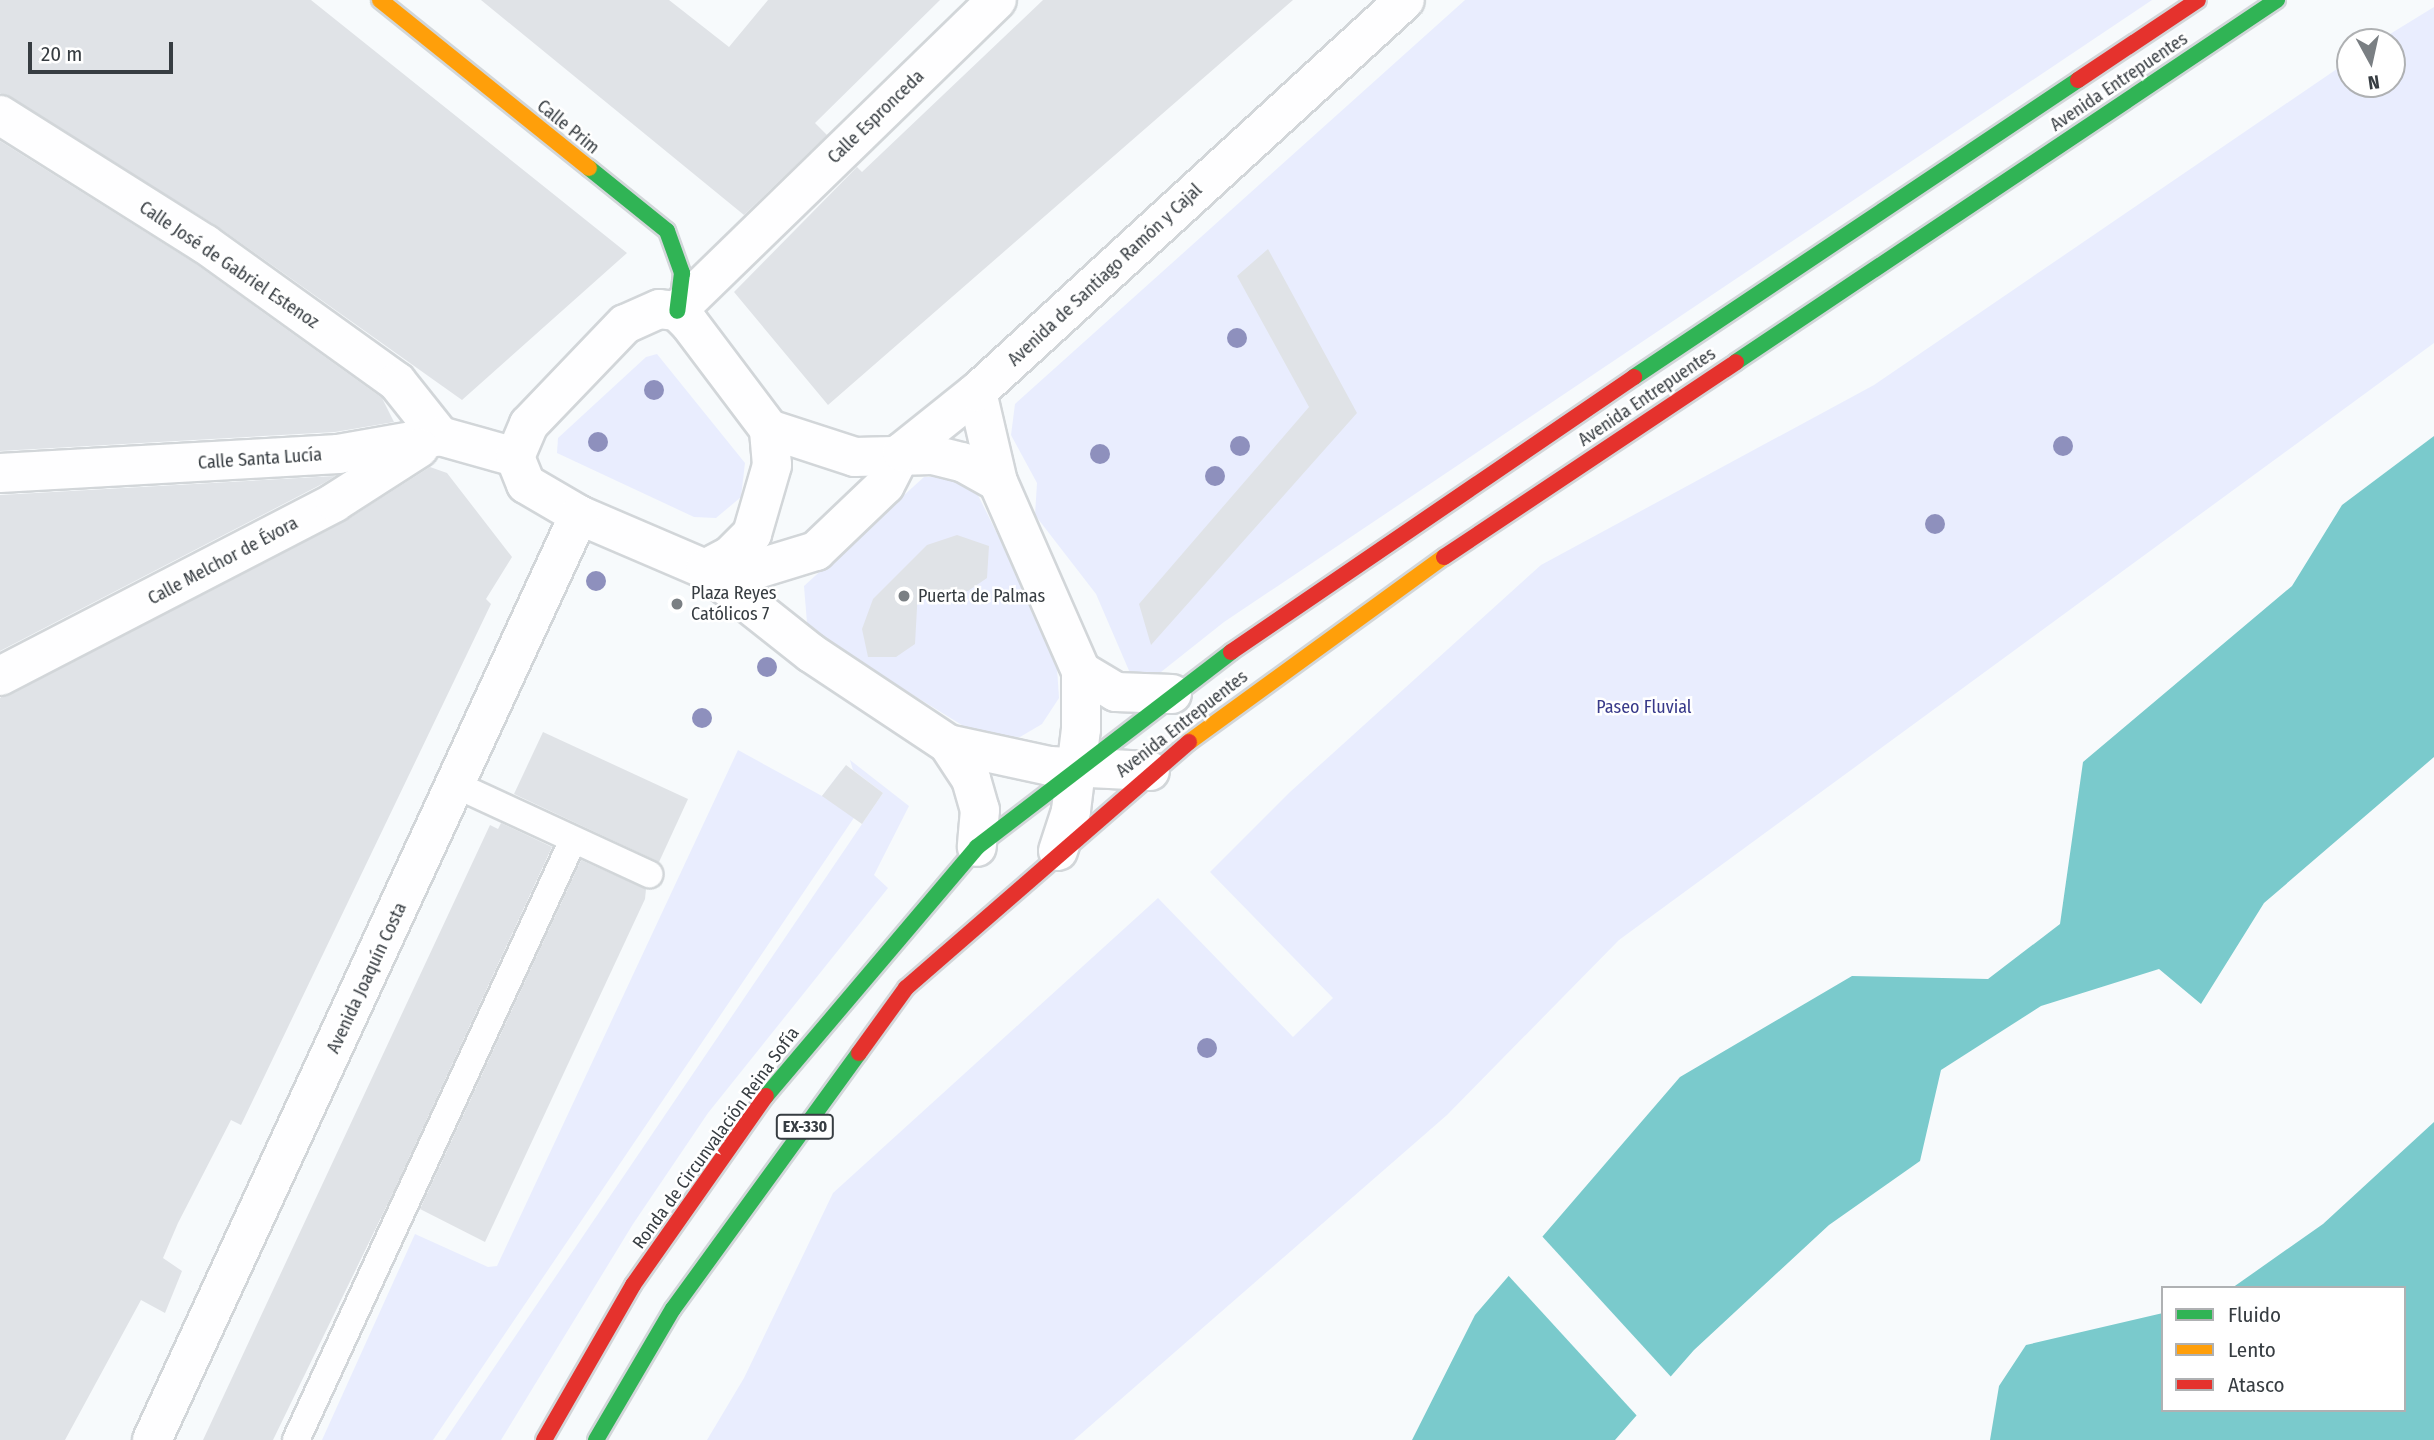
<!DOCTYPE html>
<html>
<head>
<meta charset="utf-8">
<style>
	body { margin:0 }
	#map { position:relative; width:2434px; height:1440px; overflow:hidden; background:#f7fafc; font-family:"Fira Sans Condensed",sans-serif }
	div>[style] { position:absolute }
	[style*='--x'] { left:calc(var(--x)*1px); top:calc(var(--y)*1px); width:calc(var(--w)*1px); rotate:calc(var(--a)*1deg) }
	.green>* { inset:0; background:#e9edfe }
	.water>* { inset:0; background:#7acacc }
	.pier>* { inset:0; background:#f7fafc }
	.building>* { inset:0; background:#e0e3e7 }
	.roads { filter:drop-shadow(2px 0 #d2d6d9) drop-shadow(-2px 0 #d2d6d9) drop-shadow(0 2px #d2d6d9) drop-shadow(0 -2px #d2d6d9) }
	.lane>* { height:26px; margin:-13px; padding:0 13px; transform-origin:13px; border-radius:13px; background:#fefeff }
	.street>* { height:38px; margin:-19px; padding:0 19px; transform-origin:19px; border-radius:19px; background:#fefeff }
	.fast>* { height:16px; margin:-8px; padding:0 8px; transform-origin:8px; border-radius:8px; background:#30b455 }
	.slow>* { height:16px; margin:-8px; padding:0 8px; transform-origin:8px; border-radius:8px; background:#ff9f0a }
	.jam>* { height:16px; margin:-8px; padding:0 8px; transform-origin:8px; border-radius:8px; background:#e5322d }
	.trees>* { width:20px; height:20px; margin:-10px; border-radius:50%; background:#8e90bd }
	.dots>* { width:19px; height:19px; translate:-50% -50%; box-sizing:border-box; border:4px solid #fff; border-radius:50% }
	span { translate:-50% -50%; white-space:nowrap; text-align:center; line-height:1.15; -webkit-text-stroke:5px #fff; paint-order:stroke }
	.shield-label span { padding:2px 5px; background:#fff; border:2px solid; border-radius:5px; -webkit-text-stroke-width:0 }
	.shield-label { font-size:16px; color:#373d42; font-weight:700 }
	.street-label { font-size:18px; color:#373d42 }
	.poi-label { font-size:18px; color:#373d42 }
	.left { translate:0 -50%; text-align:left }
	.park-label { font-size:18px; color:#383a8a }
	.legend { position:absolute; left:2161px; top:1286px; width:245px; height:126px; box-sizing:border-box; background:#fff; border:2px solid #afb1b3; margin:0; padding:9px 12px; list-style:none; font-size:21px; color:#373d42 }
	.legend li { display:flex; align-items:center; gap:14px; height:35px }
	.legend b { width:35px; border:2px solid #afb1b3 }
	.north { position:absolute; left:2336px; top:28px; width:70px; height:70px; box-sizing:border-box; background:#fff; border:2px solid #afb1b3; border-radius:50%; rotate:172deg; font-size:19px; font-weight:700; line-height:28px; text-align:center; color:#373d42 }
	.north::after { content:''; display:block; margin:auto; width:24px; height:32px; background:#7a7f83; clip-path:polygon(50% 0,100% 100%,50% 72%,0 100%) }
	.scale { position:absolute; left:28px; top:42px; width:145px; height:32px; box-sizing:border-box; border:4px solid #373d42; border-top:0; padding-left:9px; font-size:21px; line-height:24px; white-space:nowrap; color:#373d42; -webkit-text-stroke:5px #fff; paint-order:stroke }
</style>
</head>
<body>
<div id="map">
	<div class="green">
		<div style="clip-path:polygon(1465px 0,2152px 0,1224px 622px,1161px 672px,1150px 677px,1130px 673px,1096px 594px,1035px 515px,1037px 483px,1011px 435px,1015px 404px)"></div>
		<div style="clip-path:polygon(2434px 7px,2434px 343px,1619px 940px,1447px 1115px,1074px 1440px,707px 1440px,744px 1378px,833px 1193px,1158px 898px,1293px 1037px,1333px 998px,1210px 872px,1290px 792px,1541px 565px,1874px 385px,2350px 60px,2350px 84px,2392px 84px,2392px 42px,2377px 42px)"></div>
		<div style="clip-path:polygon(657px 354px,745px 463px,741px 497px,716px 518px,694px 517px,557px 453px,558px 438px,646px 357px)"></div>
		<div style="clip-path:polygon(924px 477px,959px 477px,976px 491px,1056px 653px,1059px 698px,1042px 724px,1020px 737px,978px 735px,819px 637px,807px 623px,804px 586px)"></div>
		<div style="clip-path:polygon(738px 750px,822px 796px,841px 771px,870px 794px,433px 1440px,322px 1440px,415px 1234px,488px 1267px,497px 1266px)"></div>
		<div style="clip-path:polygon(850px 760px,909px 806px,874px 875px,888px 888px,708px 1113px,633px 1224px,501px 1440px,445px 1440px,883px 793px,853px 770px)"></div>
	</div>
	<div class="water">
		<div style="clip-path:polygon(2434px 436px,2434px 757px,2264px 903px,2201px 1004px,2159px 969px,2041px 1006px,1941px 1070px,1920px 1161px,1829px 1225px,1694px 1350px,1615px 1440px,1412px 1440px,1475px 1315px,1680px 1077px,1852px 976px,1988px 979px,2060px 924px,2083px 762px,2292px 586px,2342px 505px)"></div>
		<div style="clip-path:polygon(2434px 1122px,2434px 1440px,1990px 1440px,1999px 1386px,2026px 1345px,2163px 1313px,2163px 1410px,2404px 1410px,2404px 1288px,2232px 1288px,2323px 1224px)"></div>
	</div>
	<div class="pier">
		<div style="clip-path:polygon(1540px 1234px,1673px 1379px,1639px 1418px,1506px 1273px)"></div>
	</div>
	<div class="building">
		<div style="clip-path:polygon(0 0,311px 0,627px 253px,462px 400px,217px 226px,0 93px)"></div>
		<div style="clip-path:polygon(481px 0,669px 0,729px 47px,768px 0,940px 0,815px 123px,827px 135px,744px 215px)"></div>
		<div style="clip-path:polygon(1043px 0,1293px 0,828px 405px,734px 292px,857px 167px,862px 172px)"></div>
		<div style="clip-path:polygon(0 141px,193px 262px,382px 398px,394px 422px,335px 432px,0 451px)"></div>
		<div style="clip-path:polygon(1268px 249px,1357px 413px,1151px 645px,1139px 604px,1309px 407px,1237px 276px)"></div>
		<div style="clip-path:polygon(430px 467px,447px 473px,512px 557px,486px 599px,491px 604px,241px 1125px,231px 1120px,178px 1223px,163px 1258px,182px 1271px,165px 1313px,141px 1300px,65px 1440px,0 1440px,0 698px,345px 521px)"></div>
		<div style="clip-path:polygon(335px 476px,324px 483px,0 651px,0 495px)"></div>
		<div style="clip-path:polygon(957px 535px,989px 546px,987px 578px,968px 591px,918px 590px,915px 644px,896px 657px,868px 657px,862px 629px,873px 599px,927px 545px)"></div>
		<div style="clip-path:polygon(543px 732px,688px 799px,659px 862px,514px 794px)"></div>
		<div style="clip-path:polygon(846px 765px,883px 793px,862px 824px,822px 796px)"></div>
		<div style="clip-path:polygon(501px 823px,552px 847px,392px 1195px,273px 1440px,203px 1440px,490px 825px,498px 829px)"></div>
		<div style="clip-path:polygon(581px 860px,646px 889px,645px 899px,485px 1242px,420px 1209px)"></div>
	</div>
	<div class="roads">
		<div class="lane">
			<div style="--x:456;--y:785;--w:213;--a:24.8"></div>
			<div style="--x:296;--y:1440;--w:661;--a:-65.22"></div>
		</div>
		<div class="street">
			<div style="--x:0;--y:115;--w:242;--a:32.2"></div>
			<div style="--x:205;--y:244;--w:236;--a:35.7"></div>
			<div style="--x:397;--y:382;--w:69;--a:51.5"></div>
			<div style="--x:677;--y:311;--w:446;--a:-44.2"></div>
			<div style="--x:977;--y:392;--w:92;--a:76.9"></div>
			<div style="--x:998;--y:482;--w:206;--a:66.3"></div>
			<div style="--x:1081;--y:671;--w:58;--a:90"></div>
			<div style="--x:1081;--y:729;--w:83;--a:97"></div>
			<div style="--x:1071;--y:811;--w:42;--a:108"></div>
			<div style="--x:769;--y:429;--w:90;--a:18"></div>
			<div style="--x:855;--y:457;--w:78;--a:-1.5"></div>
			<div style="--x:933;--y:455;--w:30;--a:14"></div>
			<div style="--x:962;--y:462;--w:41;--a:29.1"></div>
			<div style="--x:0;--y:473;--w:339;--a:-3.2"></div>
			<div style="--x:338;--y:454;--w:104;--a:-10"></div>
			<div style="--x:440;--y:436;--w:78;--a:15.6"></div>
			<div style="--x:705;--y:569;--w:30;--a:-28"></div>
			<div style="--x:731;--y:555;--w:30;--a:-45"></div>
			<div style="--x:752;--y:534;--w:72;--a:-73.8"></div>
			<div style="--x:772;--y:465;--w:36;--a:-95"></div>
			<div style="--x:769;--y:429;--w:133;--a:-127"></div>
			<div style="--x:689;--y:323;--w:17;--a:-135"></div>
			<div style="--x:677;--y:311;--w:18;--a:-174"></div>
			<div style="--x:659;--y:309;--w:37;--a:156"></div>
			<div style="--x:625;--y:324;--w:139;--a:133.8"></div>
			<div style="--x:529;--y:424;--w:36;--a:113"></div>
			<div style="--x:515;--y:457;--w:29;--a:68"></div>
			<div style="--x:526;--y:484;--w:61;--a:30.3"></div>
			<div style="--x:579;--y:515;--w:137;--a:23.2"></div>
			<div style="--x:705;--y:569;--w:135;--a:38.4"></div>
			<div style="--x:811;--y:653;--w:164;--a:33.6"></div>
			<div style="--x:948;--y:744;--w:104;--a:12.2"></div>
			<div style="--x:1050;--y:766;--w:100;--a:2.9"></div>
			<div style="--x:705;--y:569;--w:52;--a:0"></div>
			<div style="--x:757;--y:569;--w:62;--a:-17"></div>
			<div style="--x:816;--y:551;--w:95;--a:-43.7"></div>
			<div style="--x:885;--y:485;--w:37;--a:-63"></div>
			<div style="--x:902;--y:452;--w:96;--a:-38.7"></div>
			<div style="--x:977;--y:392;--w:580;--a:-42.49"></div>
			<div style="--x:1081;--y:671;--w:41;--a:31"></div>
			<div style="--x:1116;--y:692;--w:56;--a:2"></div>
			<div style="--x:0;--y:676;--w:377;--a:-27.4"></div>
			<div style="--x:335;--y:502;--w:100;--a:-32.7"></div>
			<div style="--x:948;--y:744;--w:42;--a:56.7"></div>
			<div style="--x:971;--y:779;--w:32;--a:74"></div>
			<div style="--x:980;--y:810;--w:37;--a:95"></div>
			<div style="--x:152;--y:1440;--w:1019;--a:-65.22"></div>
		</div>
		<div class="fast">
			<div style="--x:589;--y:168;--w:100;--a:38.9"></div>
			<div style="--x:667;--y:231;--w:45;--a:70.3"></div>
			<div style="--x:682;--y:273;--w:38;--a:97"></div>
			<div style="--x:1736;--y:362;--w:651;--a:-33.79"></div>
			<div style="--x:1634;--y:377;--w:534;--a:-33.78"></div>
			<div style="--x:766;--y:1096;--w:326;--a:-49.7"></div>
			<div style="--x:977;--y:847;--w:320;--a:-37.5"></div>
			<div style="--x:596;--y:1440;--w:152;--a:-59.6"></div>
			<div style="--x:673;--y:1309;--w:316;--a:-54"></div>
		</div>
		<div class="slow">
			<div style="--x:380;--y:0;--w:268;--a:38.8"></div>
			<div style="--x:1189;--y:742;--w:315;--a:-36"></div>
		</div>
		<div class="jam">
			<div style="--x:2078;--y:80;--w:144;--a:-33.7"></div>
			<div style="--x:1444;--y:557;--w:351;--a:-33.7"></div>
			<div style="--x:1231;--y:652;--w:488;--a:-34.3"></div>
			<div style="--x:859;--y:1053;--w:80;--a:-54.1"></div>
			<div style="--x:906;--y:988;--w:375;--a:-41"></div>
			<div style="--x:544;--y:1440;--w:179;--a:-60.1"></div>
			<div style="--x:633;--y:1285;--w:231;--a:-54.9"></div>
		</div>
	</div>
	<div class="trees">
		<div style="left:1237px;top:338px"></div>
		<div style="left:654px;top:390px"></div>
		<div style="left:598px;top:442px"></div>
		<div style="left:1240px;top:446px"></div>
		<div style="left:2063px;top:446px"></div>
		<div style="left:1100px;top:454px"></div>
		<div style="left:1215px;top:476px"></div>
		<div style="left:1935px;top:524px"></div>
		<div style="left:596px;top:581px"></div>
		<div style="left:767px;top:667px"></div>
		<div style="left:702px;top:718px"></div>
		<div style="left:1207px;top:1048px"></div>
	</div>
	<div class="dots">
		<div style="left:904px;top:596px;background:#7a7f83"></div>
		<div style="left:677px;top:604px;background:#7a7f83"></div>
	</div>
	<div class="shield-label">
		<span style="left:805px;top:1127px">EX-330</span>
	</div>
	<div class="street-label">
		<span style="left:2119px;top:82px;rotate:-34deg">Avenida Entrepuentes</span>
		<span style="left:876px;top:117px;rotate:-44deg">Calle Espronceda</span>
		<span style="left:568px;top:127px;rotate:39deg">Calle Prim</span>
		<span style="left:229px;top:265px;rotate:34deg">Calle José de Gabriel Estenoz</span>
		<span style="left:1105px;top:275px;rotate:-43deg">Avenida de Santiago Ramón y Cajal</span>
		<span style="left:1647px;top:397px;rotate:-34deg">Avenida Entrepuentes</span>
		<span style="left:260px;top:459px;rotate:-4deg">Calle Santa Lucía</span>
		<span style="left:223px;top:561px;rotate:-28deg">Calle Melchor de Évora</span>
		<span style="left:1182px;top:724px;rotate:-38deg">Avenida Entrepuentes</span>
		<span style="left:367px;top:978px;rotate:-65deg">Avenida Joaquín Costa</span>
		<span style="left:716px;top:1138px;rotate:-54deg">Ronda de Circunvalación Reina Sofía</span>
	</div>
	<div class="poi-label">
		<span class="left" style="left:691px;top:604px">Plaza Reyes<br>Católicos 7</span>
		<span class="left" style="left:918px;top:596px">Puerta de Palmas</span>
	</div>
	<div class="park-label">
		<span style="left:1644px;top:707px">Paseo Fluvial</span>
	</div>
	<ul class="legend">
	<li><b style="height:9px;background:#30b455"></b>Fluido</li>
	<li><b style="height:9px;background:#ff9f0a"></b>Lento</li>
	<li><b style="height:9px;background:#e5322d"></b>Atasco</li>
	</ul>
	<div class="north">N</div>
	<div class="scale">20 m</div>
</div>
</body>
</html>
